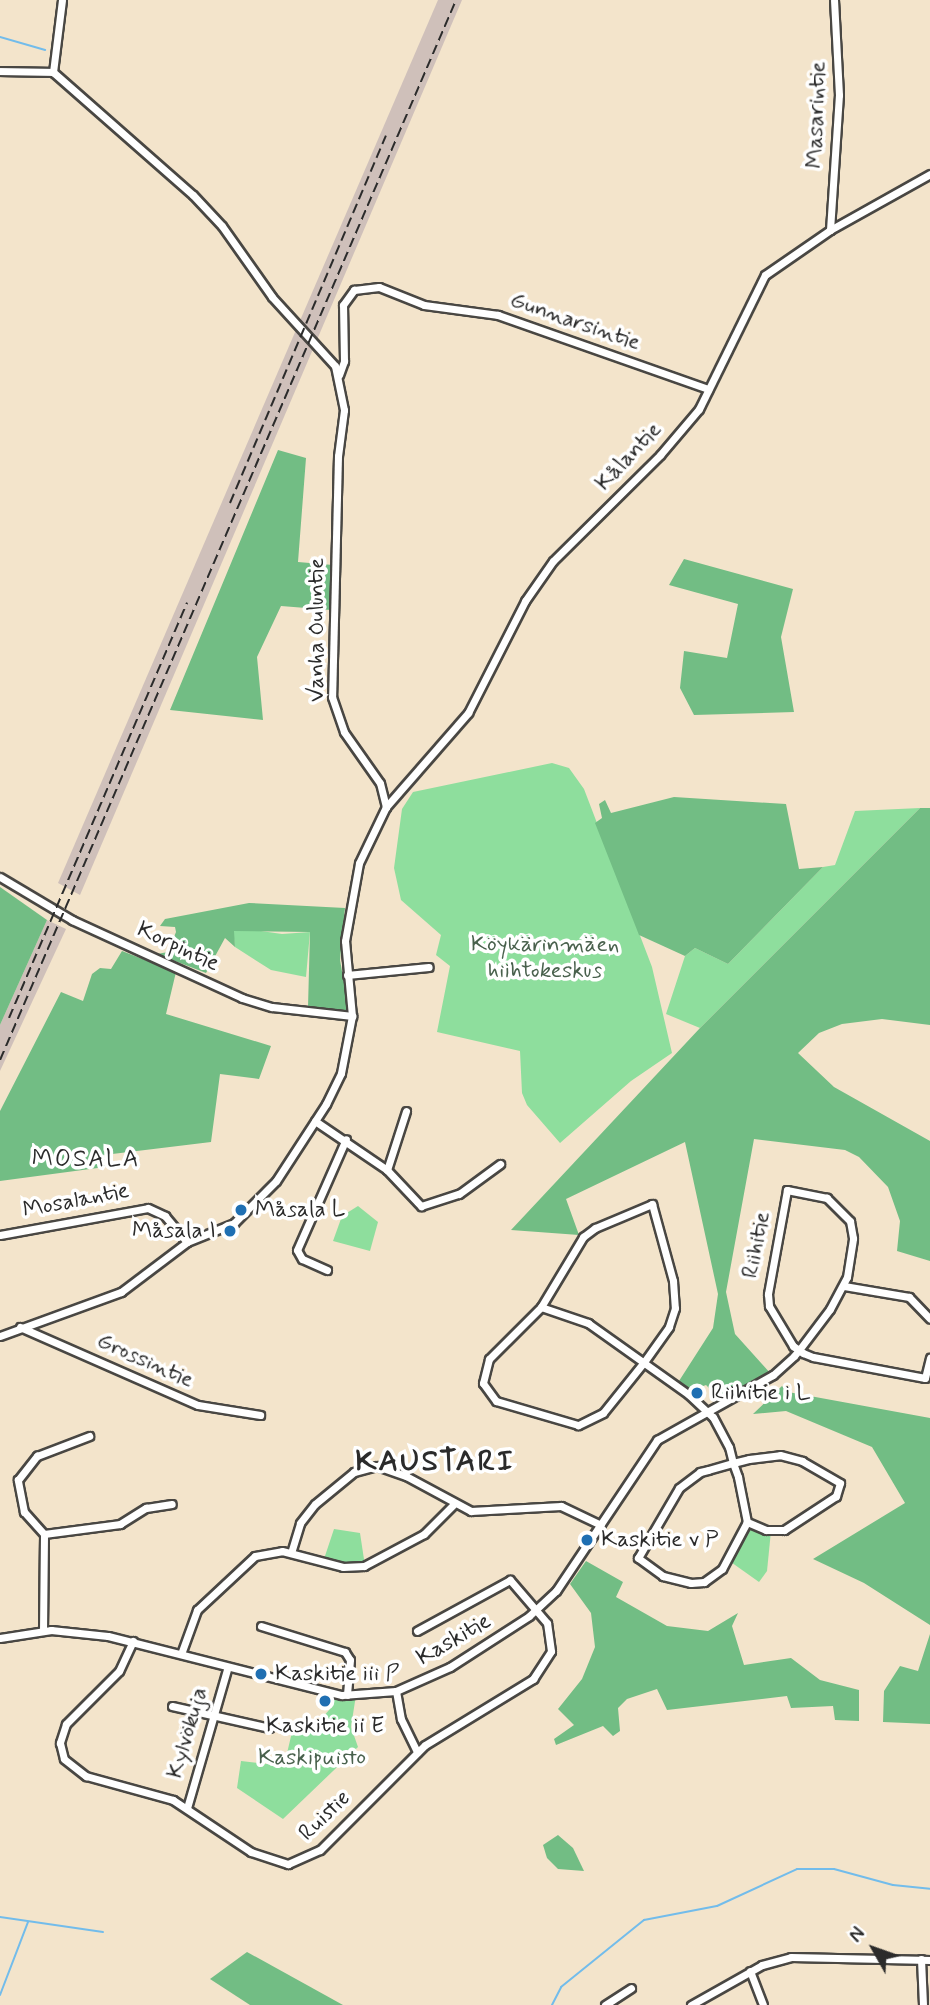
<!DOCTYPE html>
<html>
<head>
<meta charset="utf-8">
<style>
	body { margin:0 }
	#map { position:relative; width:930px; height:2005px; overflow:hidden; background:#f3e4cb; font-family:Mynerve,sans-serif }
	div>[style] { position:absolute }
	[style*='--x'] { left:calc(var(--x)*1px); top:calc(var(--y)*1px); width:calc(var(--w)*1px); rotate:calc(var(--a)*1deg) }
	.industrial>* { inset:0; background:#cfc0ba }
	.green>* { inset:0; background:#8ede9d }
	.forest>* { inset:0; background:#72bd84 }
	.stream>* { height:2px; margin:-1px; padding:0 1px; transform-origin:1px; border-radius:1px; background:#72bceb }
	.roads { filter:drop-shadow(2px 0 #494743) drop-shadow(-2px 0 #494743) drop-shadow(0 2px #494743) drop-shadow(0 -2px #494743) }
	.minor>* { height:7px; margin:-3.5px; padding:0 3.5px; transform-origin:3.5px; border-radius:3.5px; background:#fff }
	.rail>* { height:2px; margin-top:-1px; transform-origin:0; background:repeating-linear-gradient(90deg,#2b2b2b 0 10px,transparent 0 15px) }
	.dots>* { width:19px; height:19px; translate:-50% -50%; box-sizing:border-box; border:4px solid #fff; border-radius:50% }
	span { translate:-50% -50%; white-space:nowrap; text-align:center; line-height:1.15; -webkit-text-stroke:7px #fff; paint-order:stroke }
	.street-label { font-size:23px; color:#2b2b2b }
	.park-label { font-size:23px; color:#49614d }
	.poi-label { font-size:23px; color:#2b2b2b }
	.left { translate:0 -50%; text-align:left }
	.right { translate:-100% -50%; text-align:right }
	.neighbourhood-label { font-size:24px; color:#2b2b2b; letter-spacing:2px }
	.district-label { font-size:30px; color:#2b2b2b; font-weight:700; letter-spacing:2px }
	.north { position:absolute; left:839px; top:1914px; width:70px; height:70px; -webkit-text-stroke:5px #fff; paint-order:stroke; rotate:310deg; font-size:19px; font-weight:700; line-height:28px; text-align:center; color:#2b2b2b }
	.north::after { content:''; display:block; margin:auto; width:24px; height:32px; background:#2b2b2b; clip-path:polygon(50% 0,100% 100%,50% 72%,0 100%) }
</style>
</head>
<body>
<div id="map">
	<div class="industrial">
		<div style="clip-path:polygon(438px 0,462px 0,80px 895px,58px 883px)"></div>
		<div style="clip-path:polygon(47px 920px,66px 929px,0 1071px,0 1025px)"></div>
	</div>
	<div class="green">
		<div style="clip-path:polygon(552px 763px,569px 768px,584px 789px,652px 967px,672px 1053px,631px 1081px,560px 1143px,527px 1105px,522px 1093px,520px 1051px,437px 1032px,450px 966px,436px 955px,441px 935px,401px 900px,394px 868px,402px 809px,413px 792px)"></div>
		<div style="clip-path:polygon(920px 808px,700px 1028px,666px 1014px,685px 956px,695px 948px,728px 964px,823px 867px,835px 865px,855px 811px)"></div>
		<div style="clip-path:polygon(247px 929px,282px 934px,310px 932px,306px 977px,271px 970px,235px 947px,233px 931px)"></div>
		<div style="clip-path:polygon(358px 1206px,378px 1222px,370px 1251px,333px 1241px,342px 1216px)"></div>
		<div style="clip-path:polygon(747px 1522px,771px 1531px,767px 1571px,759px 1582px,728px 1560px)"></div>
		<div style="clip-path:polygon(334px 1529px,360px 1533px,365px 1566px,323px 1562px)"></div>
		<div style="clip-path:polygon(332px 1695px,356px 1695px,351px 1727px,358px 1747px,283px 1819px,237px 1788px,241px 1761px,284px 1766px,292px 1732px,309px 1732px,330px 1709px)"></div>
	</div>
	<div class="forest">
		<div style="clip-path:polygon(278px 450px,306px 458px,298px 562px,333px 565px,331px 610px,281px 606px,257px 657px,263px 720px,170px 710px)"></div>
		<div style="clip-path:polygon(684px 559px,793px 589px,781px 637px,794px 712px,694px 715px,680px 688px,684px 651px,727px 658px,738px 604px,669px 585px)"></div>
		<div style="clip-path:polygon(674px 797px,786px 804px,799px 869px,823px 867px,728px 964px,695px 948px,685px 956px,639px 935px,595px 823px,602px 818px,599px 804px,605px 800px,611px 813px)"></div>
		<div style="clip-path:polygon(920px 808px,930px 808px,930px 1025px,882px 1019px,842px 1024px,819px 1033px,798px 1053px,834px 1087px,930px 1141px,930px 1261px,897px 1251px,900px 1221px,888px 1187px,859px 1157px,845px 1150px,754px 1139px,726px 1292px,735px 1334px,771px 1374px,719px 1398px,706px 1385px,690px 1391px,679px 1381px,713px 1328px,718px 1294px,685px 1142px,566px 1199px,579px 1235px,511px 1230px,700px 1028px)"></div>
		<div style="clip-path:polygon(0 887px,47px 920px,0 1025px)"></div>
		<div style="clip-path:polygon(249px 903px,345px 908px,340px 960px,349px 1011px,308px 1007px,310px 932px,234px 931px,235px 947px,225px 938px,206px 973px,157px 954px,168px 952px,176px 932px,175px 927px,160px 926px,165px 919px)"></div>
		<div style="clip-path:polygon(122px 951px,176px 972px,166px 1014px,271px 1046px,259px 1079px,220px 1074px,211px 1142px,104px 1155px,105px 1167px,0 1181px,0 1111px,61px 992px,83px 1001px,92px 974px,100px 968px,111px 969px)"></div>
		<div style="clip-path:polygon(782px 1386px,788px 1392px,930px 1418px,930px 1625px,864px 1583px,813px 1559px,905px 1503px,872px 1447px,786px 1411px,753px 1414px)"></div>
		<div style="clip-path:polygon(586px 1561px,623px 1582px,616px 1597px,667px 1626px,708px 1631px,738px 1613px,732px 1626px,744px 1665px,791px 1658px,820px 1680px,859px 1690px,859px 1721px,835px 1720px,833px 1706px,791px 1708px,787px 1696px,667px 1710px,657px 1689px,627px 1699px,618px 1708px,620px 1731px,613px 1736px,603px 1726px,556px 1745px,554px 1739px,574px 1725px,558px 1709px,582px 1679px,595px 1647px,591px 1613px,570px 1584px)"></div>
		<div style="clip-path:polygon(930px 1634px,930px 1724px,883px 1722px,884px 1691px,900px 1666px,918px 1671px)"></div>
		<div style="clip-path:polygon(558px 1835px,573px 1848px,584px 1871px,558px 1869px,547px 1858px,543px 1845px)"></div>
		<div style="clip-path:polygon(247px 1952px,343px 2005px,250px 2005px,210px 1979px)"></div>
	</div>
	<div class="stream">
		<div style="--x:0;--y:37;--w:47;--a:16.1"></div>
		<div style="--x:0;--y:1917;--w:104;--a:8.3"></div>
		<div style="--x:0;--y:1995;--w:78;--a:-69"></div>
		<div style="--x:552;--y:2005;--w:20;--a:-63"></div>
		<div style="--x:561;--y:1987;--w:107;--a:-38.9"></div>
		<div style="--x:644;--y:1920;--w:74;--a:-10.9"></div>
		<div style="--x:717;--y:1906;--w:88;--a:-24.8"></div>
		<div style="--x:797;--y:1869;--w:37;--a:0"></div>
		<div style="--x:834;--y:1869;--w:61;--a:15.2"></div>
		<div style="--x:893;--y:1885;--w:37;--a:6"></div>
	</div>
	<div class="roads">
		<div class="minor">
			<div style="--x:62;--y:0;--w:73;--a:97.1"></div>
			<div style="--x:53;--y:72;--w:186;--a:41.3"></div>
			<div style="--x:193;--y:195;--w:42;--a:46.9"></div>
			<div style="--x:222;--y:226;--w:87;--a:54.8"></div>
			<div style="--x:272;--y:297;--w:93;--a:47.6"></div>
			<div style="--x:335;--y:366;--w:45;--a:78.4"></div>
			<div style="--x:344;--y:410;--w:46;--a:97.4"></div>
			<div style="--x:338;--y:456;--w:241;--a:91.4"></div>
			<div style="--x:332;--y:697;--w:37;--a:71"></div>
			<div style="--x:344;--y:732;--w:62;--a:54.8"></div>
			<div style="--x:380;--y:783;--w:25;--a:76"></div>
			<div style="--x:0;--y:71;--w:53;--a:1.1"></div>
			<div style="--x:830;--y:230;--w:135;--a:-86.2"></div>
			<div style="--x:839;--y:95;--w:95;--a:-93"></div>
			<div style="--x:339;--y:375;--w:15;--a:-70"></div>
			<div style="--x:344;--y:361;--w:56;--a:-91"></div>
			<div style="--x:343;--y:305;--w:19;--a:-54"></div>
			<div style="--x:354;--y:290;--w:25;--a:-7"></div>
			<div style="--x:379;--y:287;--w:48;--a:21.8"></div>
			<div style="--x:424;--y:305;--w:75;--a:7.7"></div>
			<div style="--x:498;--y:315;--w:223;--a:19.4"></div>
			<div style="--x:0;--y:877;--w:84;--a:30.8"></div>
			<div style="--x:72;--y:920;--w:187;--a:24.6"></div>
			<div style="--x:242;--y:998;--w:31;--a:17"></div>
			<div style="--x:272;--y:1007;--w:81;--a:6.4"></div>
			<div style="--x:347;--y:975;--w:82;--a:-5.6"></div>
			<div style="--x:315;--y:1121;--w:87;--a:34.2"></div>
			<div style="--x:387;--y:1170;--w:50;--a:46.6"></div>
			<div style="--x:421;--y:1206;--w:40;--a:-18"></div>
			<div style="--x:459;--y:1194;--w:51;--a:-36.2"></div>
			<div style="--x:387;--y:1170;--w:62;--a:-72.1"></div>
			<div style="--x:652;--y:1204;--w:80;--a:74.7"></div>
			<div style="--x:673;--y:1281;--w:27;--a:86"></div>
			<div style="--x:675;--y:1308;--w:20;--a:108"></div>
			<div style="--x:669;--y:1327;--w:43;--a:125.5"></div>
			<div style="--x:644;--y:1362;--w:65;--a:128.8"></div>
			<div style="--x:603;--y:1413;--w:28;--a:154"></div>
			<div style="--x:578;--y:1425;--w:85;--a:-163.7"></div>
			<div style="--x:496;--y:1401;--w:22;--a:-126"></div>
			<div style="--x:483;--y:1383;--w:25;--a:-76"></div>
			<div style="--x:489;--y:1359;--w:74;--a:-45"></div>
			<div style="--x:541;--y:1307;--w:82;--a:-59"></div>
			<div style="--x:583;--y:1237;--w:15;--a:-37"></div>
			<div style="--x:595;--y:1228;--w:62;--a:-22.8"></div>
			<div style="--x:0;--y:1235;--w:150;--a:-10.3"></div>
			<div style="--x:148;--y:1208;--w:19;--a:25"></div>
			<div style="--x:165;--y:1216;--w:34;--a:50"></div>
			<div style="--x:327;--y:1270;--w:27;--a:-156"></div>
			<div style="--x:302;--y:1259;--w:10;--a:-119"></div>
			<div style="--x:297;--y:1250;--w:121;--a:-66.2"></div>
			<div style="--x:844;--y:1286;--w:66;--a:9.6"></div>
			<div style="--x:909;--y:1297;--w:30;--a:46"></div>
			<div style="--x:541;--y:1307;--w:50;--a:18.8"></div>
			<div style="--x:588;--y:1323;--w:123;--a:35.4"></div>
			<div style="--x:688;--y:1394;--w:34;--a:43"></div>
			<div style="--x:713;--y:1417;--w:34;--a:62"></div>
			<div style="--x:729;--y:1447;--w:16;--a:76"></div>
			<div style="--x:733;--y:1463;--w:15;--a:70"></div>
			<div style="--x:738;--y:1477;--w:46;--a:78.7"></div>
			<div style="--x:747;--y:1522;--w:53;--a:118"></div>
			<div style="--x:722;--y:1569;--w:22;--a:144"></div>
			<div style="--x:704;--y:1582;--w:13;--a:176"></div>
			<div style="--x:691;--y:1583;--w:29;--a:-166"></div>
			<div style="--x:663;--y:1576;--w:31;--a:-144"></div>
			<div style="--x:638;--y:1558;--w:81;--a:-59.6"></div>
			<div style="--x:679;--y:1488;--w:26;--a:-37"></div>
			<div style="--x:700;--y:1472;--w:8;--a:-14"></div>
			<div style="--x:708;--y:1470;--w:26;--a:-16"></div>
			<div style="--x:733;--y:1463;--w:16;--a:-14"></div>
			<div style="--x:749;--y:1459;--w:31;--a:-7"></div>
			<div style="--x:780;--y:1455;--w:23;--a:15"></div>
			<div style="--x:802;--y:1461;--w:44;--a:30.1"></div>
			<div style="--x:840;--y:1483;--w:14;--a:107"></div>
			<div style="--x:836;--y:1496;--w:62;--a:146.8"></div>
			<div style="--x:784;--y:1530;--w:18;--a:180"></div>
			<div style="--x:766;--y:1530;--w:21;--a:-157"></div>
			<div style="--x:20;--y:1327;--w:194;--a:23.7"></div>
			<div style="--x:198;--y:1405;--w:63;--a:9.2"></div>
			<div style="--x:0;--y:1336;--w:129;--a:-20"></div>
			<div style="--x:121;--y:1292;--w:83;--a:-37.1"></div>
			<div style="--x:187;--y:1242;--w:51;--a:-22"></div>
			<div style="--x:234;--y:1223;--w:59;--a:-45"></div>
			<div style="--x:276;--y:1181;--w:92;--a:-57"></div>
			<div style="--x:326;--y:1104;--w:34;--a:-64"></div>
			<div style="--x:341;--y:1073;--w:58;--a:-79.1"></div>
			<div style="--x:352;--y:1016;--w:75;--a:-95.3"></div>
			<div style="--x:345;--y:941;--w:79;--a:-79.8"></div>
			<div style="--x:359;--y:863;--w:62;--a:-64.3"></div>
			<div style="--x:386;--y:807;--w:125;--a:-48.9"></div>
			<div style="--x:468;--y:713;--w:126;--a:-63"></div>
			<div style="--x:525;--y:601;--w:49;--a:-55"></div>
			<div style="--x:553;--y:561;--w:151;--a:-44.7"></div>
			<div style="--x:660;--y:455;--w:60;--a:-49.7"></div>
			<div style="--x:699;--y:409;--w:149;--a:-63.8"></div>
			<div style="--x:765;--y:275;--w:79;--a:-34.7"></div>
			<div style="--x:830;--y:230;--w:115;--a:-29.2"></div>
			<div style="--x:44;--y:1534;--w:77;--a:-7.5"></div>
			<div style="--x:120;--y:1524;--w:31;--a:-32"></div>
			<div style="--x:146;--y:1508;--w:26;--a:-9"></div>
			<div style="--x:291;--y:1553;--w:31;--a:-73"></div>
			<div style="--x:300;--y:1523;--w:24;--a:-52"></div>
			<div style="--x:315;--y:1504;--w:50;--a:-39.4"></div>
			<div style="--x:354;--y:1472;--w:24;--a:-15"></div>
			<div style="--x:377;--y:1466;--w:31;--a:19"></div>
			<div style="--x:406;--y:1476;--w:74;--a:28.3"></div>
			<div style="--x:471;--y:1511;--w:90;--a:-3.2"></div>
			<div style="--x:561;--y:1506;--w:44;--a:25.4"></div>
			<div style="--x:261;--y:1626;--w:88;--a:17.2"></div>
			<div style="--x:345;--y:1652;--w:9;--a:58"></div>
			<div style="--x:350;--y:1660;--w:35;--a:95"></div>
			<div style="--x:43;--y:1631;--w:97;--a:-89.4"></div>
			<div style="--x:44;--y:1534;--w:30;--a:-132"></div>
			<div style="--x:24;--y:1512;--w:33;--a:-101"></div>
			<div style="--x:18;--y:1480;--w:31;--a:-52"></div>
			<div style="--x:37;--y:1456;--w:56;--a:-21"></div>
			<div style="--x:0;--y:1638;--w:52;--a:-8.9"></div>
			<div style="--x:51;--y:1630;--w:57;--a:6"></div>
			<div style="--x:108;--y:1636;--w:241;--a:14.2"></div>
			<div style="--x:342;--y:1695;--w:54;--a:-4.2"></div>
			<div style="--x:396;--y:1691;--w:59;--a:-24"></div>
			<div style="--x:450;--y:1667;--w:94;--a:-32.8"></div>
			<div style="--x:529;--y:1616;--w:37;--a:-43"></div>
			<div style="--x:556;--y:1591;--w:182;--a:-56.2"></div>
			<div style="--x:657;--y:1440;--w:133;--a:-29.3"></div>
			<div style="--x:773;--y:1375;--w:28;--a:-42"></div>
			<div style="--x:794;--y:1356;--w:8;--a:-50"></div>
			<div style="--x:799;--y:1350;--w:51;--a:-52.9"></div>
			<div style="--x:830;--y:1309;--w:36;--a:-62"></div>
			<div style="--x:847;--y:1277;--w:39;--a:-81"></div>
			<div style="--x:853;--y:1238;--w:17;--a:-100"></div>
			<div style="--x:850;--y:1221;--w:33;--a:-135"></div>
			<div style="--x:827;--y:1198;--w:41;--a:-168.7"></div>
			<div style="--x:787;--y:1190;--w:106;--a:100.4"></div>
			<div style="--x:768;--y:1294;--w:12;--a:85"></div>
			<div style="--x:769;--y:1306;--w:47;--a:59"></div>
			<div style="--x:793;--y:1346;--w:7;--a:34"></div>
			<div style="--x:799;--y:1350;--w:5;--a:37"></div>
			<div style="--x:803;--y:1353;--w:11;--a:22"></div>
			<div style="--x:813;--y:1357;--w:114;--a:10.6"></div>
			<div style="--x:925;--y:1378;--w:21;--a:-76"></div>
			<div style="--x:133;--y:1641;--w:33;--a:115"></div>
			<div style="--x:119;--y:1671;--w:75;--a:135"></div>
			<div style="--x:66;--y:1724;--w:20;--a:108"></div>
			<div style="--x:60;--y:1743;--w:16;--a:76"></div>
			<div style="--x:64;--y:1759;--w:28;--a:38"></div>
			<div style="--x:86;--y:1776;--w:90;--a:15.4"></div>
			<div style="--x:173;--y:1800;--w:94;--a:33.7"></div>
			<div style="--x:251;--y:1852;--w:39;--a:18"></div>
			<div style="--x:288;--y:1864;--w:35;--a:-24"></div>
			<div style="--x:320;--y:1850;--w:148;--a:-45"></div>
			<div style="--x:425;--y:1745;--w:127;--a:-31.4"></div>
			<div style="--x:533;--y:1679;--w:33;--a:-57"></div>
			<div style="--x:551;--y:1651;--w:28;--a:-98"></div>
			<div style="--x:547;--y:1623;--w:57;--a:-130.7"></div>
			<div style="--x:510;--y:1580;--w:106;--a:151.3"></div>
			<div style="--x:181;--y:1654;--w:47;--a:-70"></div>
			<div style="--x:197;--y:1610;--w:79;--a:-43"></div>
			<div style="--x:255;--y:1556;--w:27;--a:-10"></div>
			<div style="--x:282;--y:1551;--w:63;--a:14.7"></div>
			<div style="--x:343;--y:1567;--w:21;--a:-3"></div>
			<div style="--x:364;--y:1566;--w:68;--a:-28.1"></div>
			<div style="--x:424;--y:1534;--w:41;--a:-45"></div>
			<div style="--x:396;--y:1691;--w:28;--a:80"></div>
			<div style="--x:401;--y:1719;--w:37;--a:64"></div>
			<div style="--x:172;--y:1706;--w:100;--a:12.7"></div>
			<div style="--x:187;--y:1808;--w:145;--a:-73.9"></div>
			<div style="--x:921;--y:1959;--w:46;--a:87.5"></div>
			<div style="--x:750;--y:1971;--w:36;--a:69"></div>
			<div style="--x:605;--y:2005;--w:31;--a:-33"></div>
			<div style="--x:691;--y:2005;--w:81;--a:-29.4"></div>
			<div style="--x:762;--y:1965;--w:30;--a:-15"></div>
			<div style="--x:791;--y:1957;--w:139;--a:1.2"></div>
		</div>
	</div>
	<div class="rail">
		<div style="--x:230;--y:503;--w:399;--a:-67"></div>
		<div style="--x:9;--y:1018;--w:452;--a:-66.8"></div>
		<div style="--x:0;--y:1060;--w:1154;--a:-66.72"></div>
	</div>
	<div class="dots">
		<div style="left:241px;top:1210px;background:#1f6fb2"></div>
		<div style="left:230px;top:1231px;background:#1f6fb2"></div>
		<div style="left:697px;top:1393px;background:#1f6fb2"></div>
		<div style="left:587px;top:1540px;background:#1f6fb2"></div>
		<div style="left:261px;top:1674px;background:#1f6fb2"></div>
		<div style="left:325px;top:1701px;background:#1f6fb2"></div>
	</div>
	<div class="street-label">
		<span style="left:817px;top:115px;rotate:-88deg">Masarintie</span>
		<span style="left:575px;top:322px;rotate:19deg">Gunnarsintie</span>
		<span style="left:629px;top:457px;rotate:-47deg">Kålantie</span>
		<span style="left:317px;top:630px;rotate:-90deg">Vanha Ouluntie</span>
		<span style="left:178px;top:947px;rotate:25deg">Korpintie</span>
		<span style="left:76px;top:1201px;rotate:-11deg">Mosalantie</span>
		<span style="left:757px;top:1245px;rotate:-79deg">Riihitie</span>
		<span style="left:145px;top:1361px;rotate:24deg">Grossintie</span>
		<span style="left:454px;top:1640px;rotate:-30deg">Kaskitie</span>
		<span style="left:188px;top:1733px;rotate:-74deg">Kylvökuja</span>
		<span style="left:325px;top:1816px;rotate:-44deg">Ruistie</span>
	</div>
	<div class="park-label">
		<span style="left:545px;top:958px">Köykärinmäen<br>hiihtokeskus</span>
		<span style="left:312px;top:1758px">Kaskipuisto</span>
	</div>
	<div class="poi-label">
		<span class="left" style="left:255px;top:1210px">Måsala L</span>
		<span class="right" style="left:216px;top:1231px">Måsala I</span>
		<span class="left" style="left:711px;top:1393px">Riihitie i L</span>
		<span class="left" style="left:601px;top:1540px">Kaskitie v P</span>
		<span class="left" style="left:275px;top:1674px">Kaskitie iii P</span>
		<span style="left:325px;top:1726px">Kaskitie ii E</span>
	</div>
	<div class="neighbourhood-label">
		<span style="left:86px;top:1160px">MOSALA</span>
	</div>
	<div class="district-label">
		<span style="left:435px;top:1462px">KAUSTARI</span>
	</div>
	<div class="north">N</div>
</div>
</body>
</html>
